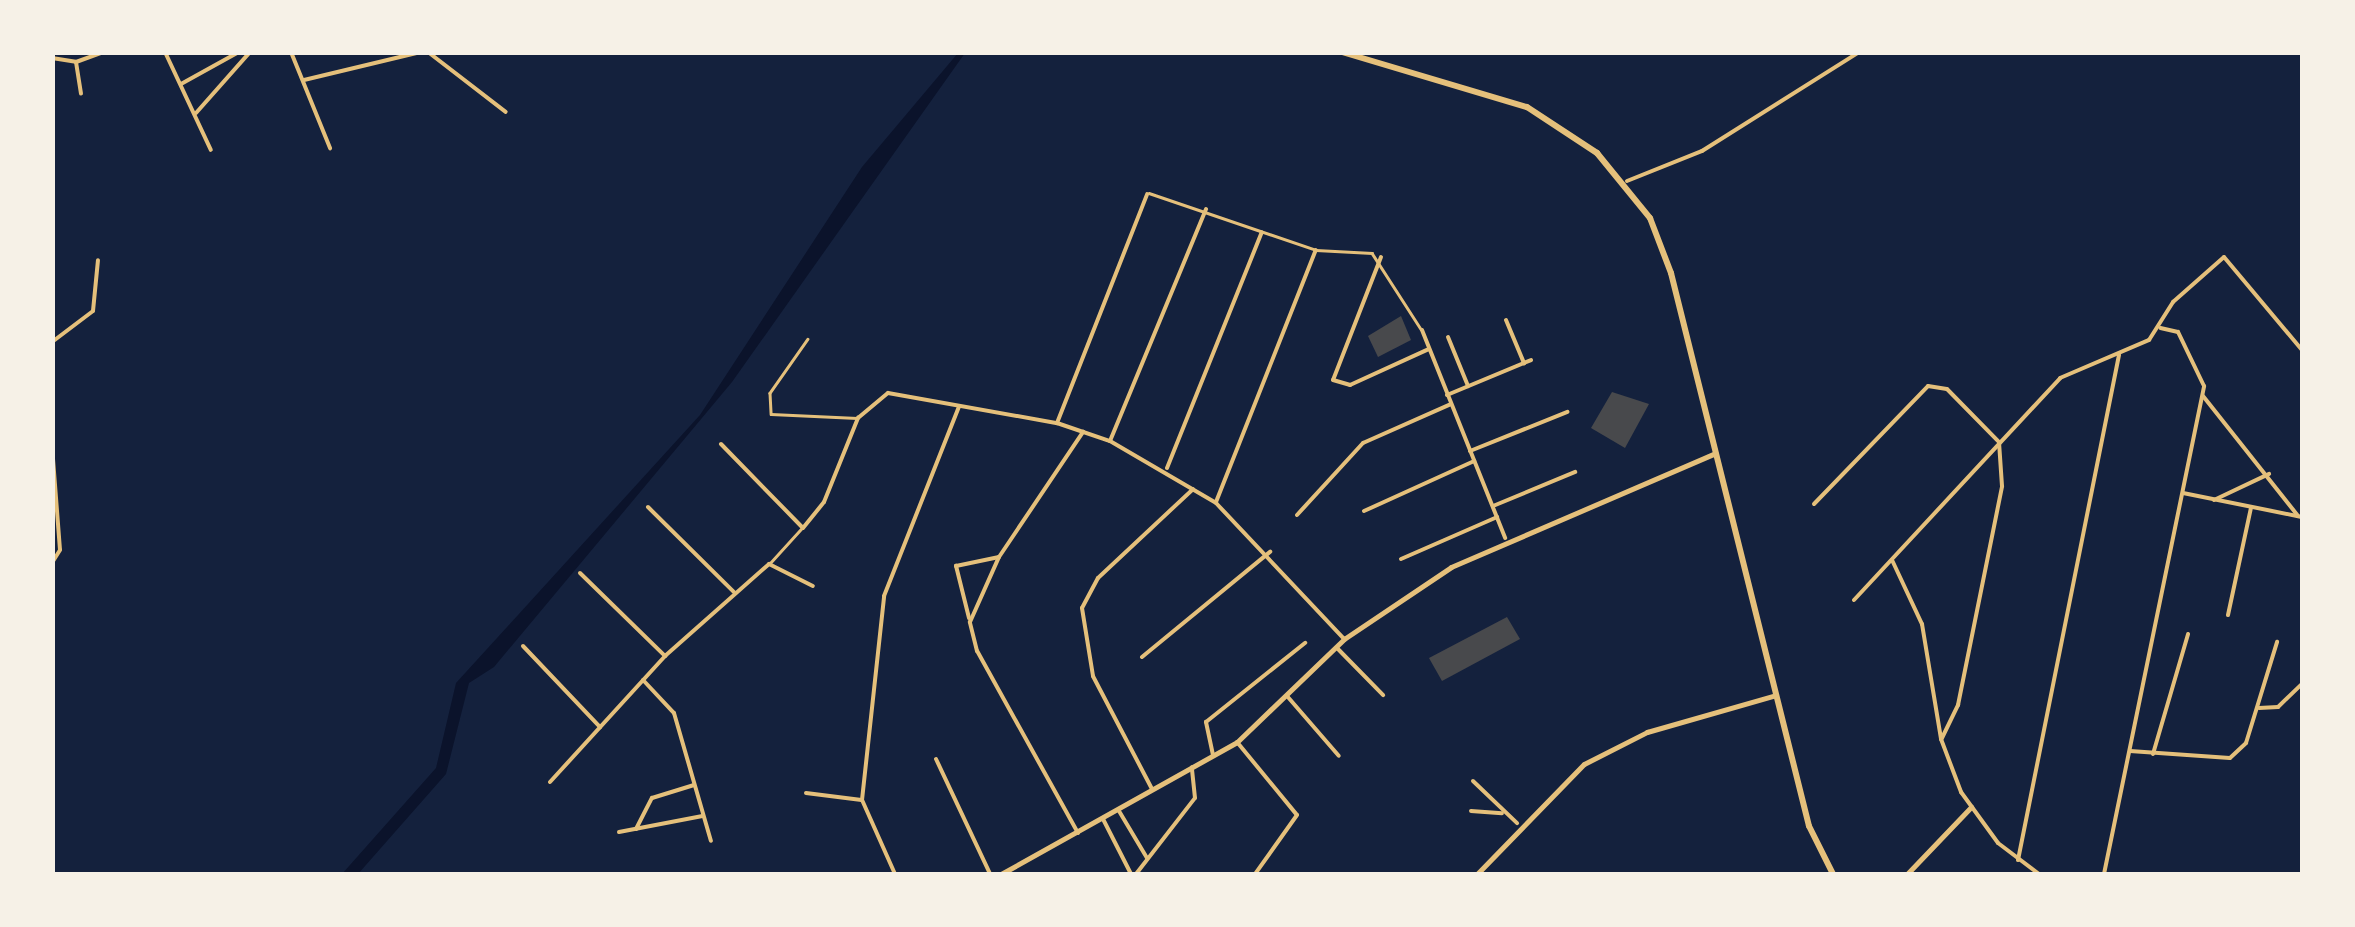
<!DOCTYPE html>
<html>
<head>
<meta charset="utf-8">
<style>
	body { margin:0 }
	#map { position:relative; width:2355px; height:927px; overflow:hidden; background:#14213d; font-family:Figtree,sans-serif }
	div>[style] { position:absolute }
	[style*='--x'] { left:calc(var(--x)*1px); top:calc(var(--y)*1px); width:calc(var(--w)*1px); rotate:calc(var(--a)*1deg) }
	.water>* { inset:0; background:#0b132b }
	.building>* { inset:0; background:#48494c }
	.service>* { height:2.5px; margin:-1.25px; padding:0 1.25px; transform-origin:1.25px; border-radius:1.25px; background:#e5c07b }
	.minor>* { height:4px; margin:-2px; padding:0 2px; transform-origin:2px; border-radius:2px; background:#e5c07b }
	.tertiary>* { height:5px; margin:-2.5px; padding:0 2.5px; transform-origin:2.5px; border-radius:2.5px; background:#e5c07b }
	.secondary>* { height:6px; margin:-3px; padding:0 3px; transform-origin:3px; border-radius:3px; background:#e5c07b }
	span { translate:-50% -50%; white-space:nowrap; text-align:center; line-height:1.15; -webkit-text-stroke:10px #f6f1e7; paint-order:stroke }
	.frame { position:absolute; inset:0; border:55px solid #f6f1e7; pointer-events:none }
</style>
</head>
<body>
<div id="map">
	<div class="water">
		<div style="clip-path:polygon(958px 53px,965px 53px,732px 382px,494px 667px,469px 683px,446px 774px,358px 874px,342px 874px,436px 768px,456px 683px,700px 415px,862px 167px)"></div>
	</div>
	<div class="building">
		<div style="clip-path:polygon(1401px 316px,1411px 340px,1378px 357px,1368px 336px)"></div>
		<div style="clip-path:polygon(1612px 392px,1649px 404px,1625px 448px,1591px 428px)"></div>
		<div style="clip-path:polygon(1507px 617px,1520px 639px,1442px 681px,1429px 658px)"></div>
	</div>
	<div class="service">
		<div style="--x:1149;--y:193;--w:176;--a:18.8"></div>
		<div style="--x:1316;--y:250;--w:56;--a:3.1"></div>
		<div style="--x:1372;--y:253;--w:90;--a:57.2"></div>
		<div style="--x:808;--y:339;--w:66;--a:125.1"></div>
		<div style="--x:770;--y:393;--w:21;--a:87"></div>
		<div style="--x:771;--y:414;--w:86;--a:2.7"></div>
		<div style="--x:770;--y:563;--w:47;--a:-47.6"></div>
	</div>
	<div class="minor">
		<div style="--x:165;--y:52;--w:108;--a:64.9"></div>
		<div style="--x:291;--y:52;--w:104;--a:67.9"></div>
		<div style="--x:428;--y:52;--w:98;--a:37.6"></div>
		<div style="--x:52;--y:58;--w:24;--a:9"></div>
		<div style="--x:76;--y:62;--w:29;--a:-20"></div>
		<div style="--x:76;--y:62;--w:32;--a:81"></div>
		<div style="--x:304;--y:80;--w:120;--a:-13.5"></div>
		<div style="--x:181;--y:84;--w:66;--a:-28.9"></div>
		<div style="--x:196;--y:113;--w:81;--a:-48.5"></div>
		<div style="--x:1627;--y:181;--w:81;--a:-21.8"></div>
		<div style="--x:1702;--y:151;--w:186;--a:-32.2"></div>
		<div style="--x:1381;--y:257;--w:132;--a:111.3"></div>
		<div style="--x:1333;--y:380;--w:18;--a:16"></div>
		<div style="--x:1350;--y:385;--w:87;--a:-24.5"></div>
		<div style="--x:1506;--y:320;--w:47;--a:67.3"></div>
		<div style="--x:1422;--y:330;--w:224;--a:68.2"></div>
		<div style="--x:1448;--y:337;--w:53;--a:67.8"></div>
		<div style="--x:52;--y:342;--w:51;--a:-37.1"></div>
		<div style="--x:93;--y:311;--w:51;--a:-84.4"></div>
		<div style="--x:1447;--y:395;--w:91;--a:-22.6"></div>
		<div style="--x:2203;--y:396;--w:153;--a:51.6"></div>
		<div style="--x:1057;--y:423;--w:246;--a:-68.5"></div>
		<div style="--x:1110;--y:441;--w:251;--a:-67.5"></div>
		<div style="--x:721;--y:444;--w:117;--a:45.7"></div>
		<div style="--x:803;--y:528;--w:33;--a:-51"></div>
		<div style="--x:824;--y:502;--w:91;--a:-68"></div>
		<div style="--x:858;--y:418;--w:39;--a:-40"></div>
		<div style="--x:888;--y:393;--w:172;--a:10.1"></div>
		<div style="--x:1057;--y:423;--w:56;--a:18.8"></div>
		<div style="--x:1110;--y:441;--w:123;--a:30.3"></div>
		<div style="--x:1216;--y:503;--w:187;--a:46.7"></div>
		<div style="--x:52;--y:446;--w:104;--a:85.6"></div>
		<div style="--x:60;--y:550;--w:15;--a:122"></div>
		<div style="--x:1470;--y:451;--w:105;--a:-21.9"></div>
		<div style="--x:1167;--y:468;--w:254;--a:-68.1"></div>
		<div style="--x:2183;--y:493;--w:121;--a:11.4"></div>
		<div style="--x:2214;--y:500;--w:61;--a:-25.3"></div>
		<div style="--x:1216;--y:502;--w:271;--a:-68.4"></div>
		<div style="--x:1814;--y:504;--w:164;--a:-46"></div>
		<div style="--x:1928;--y:386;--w:19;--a:9"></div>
		<div style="--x:1947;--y:389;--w:74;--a:45.5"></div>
		<div style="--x:1493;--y:506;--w:89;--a:-22.5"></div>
		<div style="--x:648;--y:507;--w:121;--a:44.7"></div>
		<div style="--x:1364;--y:511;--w:121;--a:-24.4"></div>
		<div style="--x:1297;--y:515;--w:98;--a:-47.5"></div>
		<div style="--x:1363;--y:443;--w:96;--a:-23.9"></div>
		<div style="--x:1401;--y:559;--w:105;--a:-23.6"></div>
		<div style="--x:1892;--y:560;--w:71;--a:64.9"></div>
		<div style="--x:1922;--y:624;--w:117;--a:80.6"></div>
		<div style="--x:1941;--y:739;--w:57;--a:69.3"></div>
		<div style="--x:1961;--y:792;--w:63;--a:54"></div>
		<div style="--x:1998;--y:843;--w:51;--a:37.1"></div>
		<div style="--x:580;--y:573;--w:119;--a:44.3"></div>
		<div style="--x:1854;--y:600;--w:303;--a:-47.1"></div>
		<div style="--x:2060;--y:378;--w:97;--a:-23.1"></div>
		<div style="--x:2149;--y:340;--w:45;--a:-57.7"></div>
		<div style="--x:2173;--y:302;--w:68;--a:-41.4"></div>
		<div style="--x:2224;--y:257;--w:121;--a:50"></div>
		<div style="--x:2228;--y:615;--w:109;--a:-77.9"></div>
		<div style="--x:969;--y:618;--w:54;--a:-104"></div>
		<div style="--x:956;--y:566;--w:44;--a:-11.8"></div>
		<div style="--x:523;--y:646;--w:112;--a:46.5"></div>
		<div style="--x:1337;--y:648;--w:66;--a:45.6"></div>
		<div style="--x:1142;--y:657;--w:166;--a:-39.4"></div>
		<div style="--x:643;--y:680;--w:45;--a:46.8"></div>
		<div style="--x:674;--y:713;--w:133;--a:73.9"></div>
		<div style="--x:1287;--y:696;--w:79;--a:49.1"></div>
		<div style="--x:2259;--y:708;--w:19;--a:-3"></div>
		<div style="--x:2278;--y:707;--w:33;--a:-44"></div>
		<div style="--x:1942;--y:738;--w:37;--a:-64"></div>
		<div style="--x:1958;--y:705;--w:223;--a:-78.6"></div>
		<div style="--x:2002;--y:486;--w:44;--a:-93.9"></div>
		<div style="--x:1237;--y:742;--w:94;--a:50.6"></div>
		<div style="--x:1297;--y:815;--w:72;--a:125.4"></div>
		<div style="--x:2130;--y:751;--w:100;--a:4"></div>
		<div style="--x:2230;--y:758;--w:22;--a:-43"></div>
		<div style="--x:2246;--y:743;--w:106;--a:-72.9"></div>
		<div style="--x:2153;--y:754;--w:125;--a:-73.7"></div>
		<div style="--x:1213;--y:755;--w:34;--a:-102"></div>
		<div style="--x:1206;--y:722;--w:127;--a:-38.6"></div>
		<div style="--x:936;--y:759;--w:127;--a:64.8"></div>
		<div style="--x:1473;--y:781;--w:61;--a:43.7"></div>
		<div style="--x:550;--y:782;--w:171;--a:-47.6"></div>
		<div style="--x:665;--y:656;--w:139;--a:-41.5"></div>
		<div style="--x:769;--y:564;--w:49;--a:26.6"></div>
		<div style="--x:1152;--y:789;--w:127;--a:-117.6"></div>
		<div style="--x:1093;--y:676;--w:69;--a:-99.2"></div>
		<div style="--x:1082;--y:608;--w:34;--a:-62"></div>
		<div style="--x:1098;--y:578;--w:130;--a:-43.1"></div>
		<div style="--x:806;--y:793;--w:56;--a:7.1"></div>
		<div style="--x:1119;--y:811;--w:55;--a:59.2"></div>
		<div style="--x:1471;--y:811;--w:31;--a:4"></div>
		<div style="--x:1103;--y:819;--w:62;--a:63"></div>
		<div style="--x:636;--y:829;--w:35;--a:-63"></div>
		<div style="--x:652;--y:798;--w:44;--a:-17.2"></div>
		<div style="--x:619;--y:832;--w:85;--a:-10.9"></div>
		<div style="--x:1078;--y:833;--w:208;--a:-119"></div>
		<div style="--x:977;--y:651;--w:30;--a:-104"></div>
		<div style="--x:970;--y:622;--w:71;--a:-66"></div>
		<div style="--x:999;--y:557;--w:151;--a:-56.1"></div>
		<div style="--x:2018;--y:860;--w:515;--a:-78.69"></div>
		<div style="--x:895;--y:874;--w:81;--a:-114"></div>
		<div style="--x:862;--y:800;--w:205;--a:-83.8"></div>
		<div style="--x:884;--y:596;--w:203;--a:-68.4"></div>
		<div style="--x:1136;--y:874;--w:96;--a:-52.2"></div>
		<div style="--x:1195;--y:798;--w:31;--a:-96"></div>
		<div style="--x:2104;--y:874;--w:498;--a:-78.4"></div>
		<div style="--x:2204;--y:386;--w:60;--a:-115.7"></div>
		<div style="--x:2178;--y:332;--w:18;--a:-167"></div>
	</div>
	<div class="tertiary">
		<div style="--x:1001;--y:874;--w:270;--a:-29.2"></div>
		<div style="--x:1237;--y:742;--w:149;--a:-43.9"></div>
		<div style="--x:1344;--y:639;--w:129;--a:-33.9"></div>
		<div style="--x:1451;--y:567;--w:286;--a:-23.3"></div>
		<div style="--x:1477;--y:874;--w:153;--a:-45.8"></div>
		<div style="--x:1584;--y:764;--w:71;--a:-26.9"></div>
		<div style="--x:1647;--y:732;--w:134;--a:-16"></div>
		<div style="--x:1907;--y:874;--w:93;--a:-46.3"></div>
	</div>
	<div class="secondary">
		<div style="--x:1342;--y:52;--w:193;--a:16.6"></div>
		<div style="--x:1527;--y:107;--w:84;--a:33.3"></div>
		<div style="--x:1597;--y:153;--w:84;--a:50.8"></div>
		<div style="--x:1650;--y:218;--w:59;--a:69.1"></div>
		<div style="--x:1671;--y:273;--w:570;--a:75.99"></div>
		<div style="--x:1809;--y:826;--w:54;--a:63.4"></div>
	</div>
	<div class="frame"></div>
</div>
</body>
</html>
